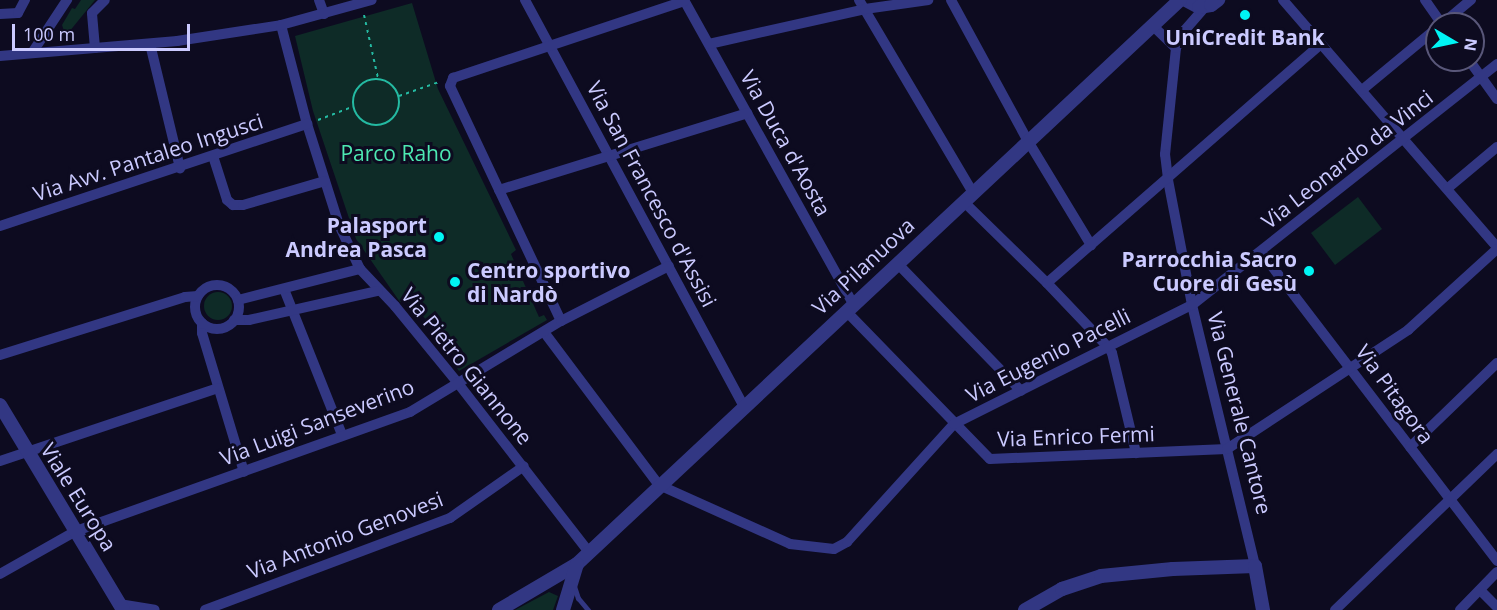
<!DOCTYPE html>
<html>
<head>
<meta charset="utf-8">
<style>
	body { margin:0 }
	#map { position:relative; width:1497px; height:610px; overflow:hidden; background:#0d0b20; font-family:"Open Sans",sans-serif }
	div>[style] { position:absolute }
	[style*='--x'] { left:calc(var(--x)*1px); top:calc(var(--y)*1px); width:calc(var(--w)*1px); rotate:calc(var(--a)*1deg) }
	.green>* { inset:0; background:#0e2b27 }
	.round { border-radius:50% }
	.path>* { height:2px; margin-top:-1px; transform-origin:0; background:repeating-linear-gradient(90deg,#24baa2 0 3px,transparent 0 7.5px) }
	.path>.ring { margin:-1px; padding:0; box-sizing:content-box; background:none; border:2px solid #24baa2; border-radius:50% }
	.service>* { height:5px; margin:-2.5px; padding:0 2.5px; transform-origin:2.5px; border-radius:2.5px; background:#323783 }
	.minor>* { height:10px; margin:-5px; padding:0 5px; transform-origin:5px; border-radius:5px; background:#323783 }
	.minor>.ring { margin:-5px; padding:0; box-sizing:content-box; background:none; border:10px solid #323783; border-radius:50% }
	.tertiary>* { height:14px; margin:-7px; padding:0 7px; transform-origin:7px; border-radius:7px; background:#323783 }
	.dots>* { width:16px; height:16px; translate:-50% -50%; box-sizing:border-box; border:3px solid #0d0b20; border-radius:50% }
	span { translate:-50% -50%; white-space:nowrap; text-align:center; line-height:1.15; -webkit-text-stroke:6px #0d0b20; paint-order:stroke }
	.poi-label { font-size:21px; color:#cbcaff; font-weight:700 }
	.right { translate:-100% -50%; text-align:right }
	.left { translate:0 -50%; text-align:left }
	.street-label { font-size:21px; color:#cbcaff }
	.park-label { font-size:21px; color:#4de8b2 }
	.north { position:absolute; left:1425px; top:12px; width:60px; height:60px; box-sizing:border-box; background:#0d0b20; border:2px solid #595779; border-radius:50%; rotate:99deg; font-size:16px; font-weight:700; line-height:24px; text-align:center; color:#cbcaff }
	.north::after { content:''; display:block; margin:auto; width:21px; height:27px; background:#00f5f5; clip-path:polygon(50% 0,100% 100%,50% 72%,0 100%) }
	.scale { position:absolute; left:12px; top:24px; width:178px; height:27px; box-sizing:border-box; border:3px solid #cbcaff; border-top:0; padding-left:8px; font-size:18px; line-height:21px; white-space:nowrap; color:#cbcaff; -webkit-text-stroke:4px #0d0b20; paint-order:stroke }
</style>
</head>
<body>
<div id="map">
	<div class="green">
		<div style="clip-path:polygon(81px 0,95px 0,69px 32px,64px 31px,62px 25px,72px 8px,75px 9px)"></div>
		<div style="clip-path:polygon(412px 3px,438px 89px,516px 250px,511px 254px,539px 317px,544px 315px,547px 320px,459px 371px,454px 364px,458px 360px,415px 306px,411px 308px,406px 301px,400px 302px,356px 239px,313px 111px,295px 36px)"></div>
		<div style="clip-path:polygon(1358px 197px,1382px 229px,1335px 265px,1311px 233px)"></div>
		<div class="round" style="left:204px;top:292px;width:28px;height:28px"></div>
		<div style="clip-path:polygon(549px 592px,558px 596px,553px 610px,515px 610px)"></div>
	</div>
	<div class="path">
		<div style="--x:364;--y:15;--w:65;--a:77.5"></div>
		<div class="ring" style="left:353px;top:79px;width:44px;height:44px"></div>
		<div style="--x:399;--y:96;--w:42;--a:-19.3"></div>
		<div style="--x:318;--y:120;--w:36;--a:-21"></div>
	</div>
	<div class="service">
		<div style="--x:574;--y:586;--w:13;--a:72"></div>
		<div style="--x:578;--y:598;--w:16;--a:50"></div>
	</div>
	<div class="minor">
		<div style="--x:319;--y:0;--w:15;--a:70"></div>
		<div style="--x:525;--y:0;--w:461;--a:61.7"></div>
		<div style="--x:684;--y:0;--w:348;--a:60.9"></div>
		<div style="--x:859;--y:0;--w:224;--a:59.4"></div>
		<div style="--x:951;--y:0;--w:161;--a:61.4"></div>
		<div style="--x:1028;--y:141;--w:122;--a:58.8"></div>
		<div style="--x:1283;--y:0;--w:327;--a:49.1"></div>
		<div style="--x:1425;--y:0;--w:29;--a:55"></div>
		<div style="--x:1205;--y:7;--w:32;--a:131"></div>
		<div style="--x:1184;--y:31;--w:19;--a:115"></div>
		<div style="--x:1176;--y:48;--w:107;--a:95.9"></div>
		<div style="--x:1165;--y:154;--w:26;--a:83"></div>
		<div style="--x:1168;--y:180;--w:127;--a:79.1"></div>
		<div style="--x:1192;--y:305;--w:268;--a:76.4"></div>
		<div style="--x:0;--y:14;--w:18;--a:-3"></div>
		<div style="--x:18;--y:13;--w:15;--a:-62"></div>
		<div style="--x:1442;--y:24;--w:38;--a:-40"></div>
		<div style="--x:281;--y:25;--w:102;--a:75.3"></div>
		<div style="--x:307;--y:124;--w:106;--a:72.4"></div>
		<div style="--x:339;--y:225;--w:49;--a:64.5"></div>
		<div style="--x:360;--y:269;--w:51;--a:46.6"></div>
		<div style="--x:395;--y:306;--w:98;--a:50.8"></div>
		<div style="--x:457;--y:382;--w:215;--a:52.2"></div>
		<div style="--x:1152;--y:25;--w:33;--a:44"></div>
		<div style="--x:150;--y:44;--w:128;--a:76.4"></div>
		<div style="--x:709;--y:44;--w:160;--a:-12.6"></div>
		<div style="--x:865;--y:9;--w:64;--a:-8.1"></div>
		<div style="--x:95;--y:48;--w:35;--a:-95"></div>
		<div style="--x:92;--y:13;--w:18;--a:-45"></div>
		<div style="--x:32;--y:53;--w:64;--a:-56.6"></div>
		<div style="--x:0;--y:56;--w:178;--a:-4.8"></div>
		<div style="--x:177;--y:41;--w:105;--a:-8.7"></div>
		<div style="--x:281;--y:25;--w:94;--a:-15.4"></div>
		<div style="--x:1469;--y:60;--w:48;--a:54.3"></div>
		<div style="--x:1362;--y:90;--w:97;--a:-39.6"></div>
		<div style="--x:213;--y:156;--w:46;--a:72.3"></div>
		<div style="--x:227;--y:200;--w:8;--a:40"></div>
		<div style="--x:233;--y:205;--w:10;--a:0"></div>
		<div style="--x:243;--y:205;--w:85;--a:-16.3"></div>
		<div style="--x:1448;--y:188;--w:64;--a:-39.9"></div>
		<div style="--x:499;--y:190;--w:260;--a:-17.2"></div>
		<div style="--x:963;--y:201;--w:117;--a:44.3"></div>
		<div style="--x:1047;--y:283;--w:88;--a:46.4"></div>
		<div style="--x:1108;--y:347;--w:7;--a:56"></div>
		<div style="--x:1112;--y:353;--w:103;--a:76.5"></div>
		<div style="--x:0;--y:226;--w:324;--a:-18.4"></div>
		<div style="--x:1261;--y:252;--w:389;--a:52.6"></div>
		<div style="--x:897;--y:263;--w:178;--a:45.9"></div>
		<div style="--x:1047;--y:283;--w:364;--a:-41.1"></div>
		<div class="ring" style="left:195px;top:285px;width:34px;height:34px"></div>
		<div style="--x:284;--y:289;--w:157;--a:68.3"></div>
		<div style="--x:238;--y:300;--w:126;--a:-14.3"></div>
		<div style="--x:846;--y:311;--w:206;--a:45.8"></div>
		<div style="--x:990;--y:459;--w:237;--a:-2.4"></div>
		<div style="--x:1227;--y:449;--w:217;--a:-33.3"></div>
		<div style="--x:1408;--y:330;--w:120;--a:-42.3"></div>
		<div style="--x:234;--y:320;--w:15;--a:0"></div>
		<div style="--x:249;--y:320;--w:132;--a:-12.7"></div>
		<div style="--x:561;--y:321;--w:260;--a:-115.3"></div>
		<div style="--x:450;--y:86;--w:9;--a:-69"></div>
		<div style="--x:453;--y:78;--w:244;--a:-18.4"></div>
		<div style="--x:202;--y:323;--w:10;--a:90"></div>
		<div style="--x:202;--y:333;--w:145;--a:73.2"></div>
		<div style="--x:544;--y:332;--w:191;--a:53.1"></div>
		<div style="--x:659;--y:485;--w:144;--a:24.2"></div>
		<div style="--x:790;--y:544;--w:44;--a:6.5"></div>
		<div style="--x:834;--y:549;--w:15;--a:-28"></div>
		<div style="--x:847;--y:542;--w:159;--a:-47.8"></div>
		<div style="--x:954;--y:424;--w:266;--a:-26.6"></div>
		<div style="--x:1192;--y:305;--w:389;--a:-38.3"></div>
		<div style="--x:0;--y:355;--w:194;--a:-17.4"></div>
		<div style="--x:185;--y:297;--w:13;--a:-4"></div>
		<div style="--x:1410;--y:447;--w:121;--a:-44"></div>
		<div style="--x:0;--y:461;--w:230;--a:-18.5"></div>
		<div style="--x:0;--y:574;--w:87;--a:-29.5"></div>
		<div style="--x:76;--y:531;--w:355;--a:-19.6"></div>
		<div style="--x:410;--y:412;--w:176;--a:-31.1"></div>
		<div style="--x:561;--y:321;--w:121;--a:-27"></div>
		<div style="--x:1480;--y:590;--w:24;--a:45"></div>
		<div style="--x:119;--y:604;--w:36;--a:9"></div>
		<div style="--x:205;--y:610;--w:262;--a:-20.6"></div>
		<div style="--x:450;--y:518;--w:90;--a:-35.1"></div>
		<div style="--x:1335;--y:610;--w:225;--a:-43.9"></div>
		<div style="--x:1460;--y:610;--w:53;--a:-45.8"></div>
	</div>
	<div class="tertiary">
		<div style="--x:1186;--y:0;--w:15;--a:28"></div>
		<div style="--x:1199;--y:7;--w:12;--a:-9"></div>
		<div style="--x:1211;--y:5;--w:9;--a:-36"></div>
		<div style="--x:0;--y:405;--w:239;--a:59"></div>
		<div style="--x:499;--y:610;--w:91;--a:-30.5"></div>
		<div style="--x:577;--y:564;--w:826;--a:-43.09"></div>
		<div style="--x:563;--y:610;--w:48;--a:-73.1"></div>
		<div style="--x:1025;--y:610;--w:43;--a:-29.6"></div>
		<div style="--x:1062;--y:589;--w:41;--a:-18.4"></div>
		<div style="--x:1101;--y:576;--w:72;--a:-5.6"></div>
		<div style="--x:1173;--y:569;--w:82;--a:-2.1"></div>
		<div style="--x:1255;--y:566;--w:45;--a:79.7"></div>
	</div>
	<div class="dots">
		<div style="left:1245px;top:15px;background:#00f5f5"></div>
		<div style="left:439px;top:237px;background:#00f5f5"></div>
		<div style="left:1309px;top:271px;background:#00f5f5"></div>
		<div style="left:455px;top:282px;background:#00f5f5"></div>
	</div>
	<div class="poi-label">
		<span style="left:1245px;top:37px">UniCredit Bank</span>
		<span class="right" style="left:427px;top:237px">Palasport<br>Andrea Pasca</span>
		<span class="right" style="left:1297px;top:271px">Parrocchia Sacro<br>Cuore di Gesù</span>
		<span class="left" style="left:467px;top:282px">Centro sportivo<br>di Nardò</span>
	</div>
	<div class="street-label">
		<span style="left:786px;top:143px;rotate:61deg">Via Duca d'Aosta</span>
		<span style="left:148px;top:157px;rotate:-18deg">Via Avv. Pantaleo Ingusci</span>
		<span style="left:1347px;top:159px;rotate:-38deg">Via Leonardo da Vinci</span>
		<span style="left:652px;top:194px;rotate:62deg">Via San Francesco d'Assisi</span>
		<span style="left:863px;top:266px;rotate:-43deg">Via Pilanuova</span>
		<span style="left:1048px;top:355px;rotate:-27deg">Via Eugenio Pacelli</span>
		<span style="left:467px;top:366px;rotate:51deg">Via Pietro Giannone</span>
		<span style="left:1395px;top:394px;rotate:54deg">Via Pitagora</span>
		<span style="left:1240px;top:413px;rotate:76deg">Via Generale Cantore</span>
		<span style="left:317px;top:422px;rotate:-21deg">Via Luigi Sanseverino</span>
		<span style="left:1076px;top:436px;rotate:-2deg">Via Enrico Fermi</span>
		<span style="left:79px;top:497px;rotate:58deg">Viale Europa</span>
		<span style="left:345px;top:535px;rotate:-21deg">Via Antonio Genovesi</span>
	</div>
	<div class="park-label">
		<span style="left:396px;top:153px">Parco Raho</span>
	</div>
	<div class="north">N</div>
	<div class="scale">100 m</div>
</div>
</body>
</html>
